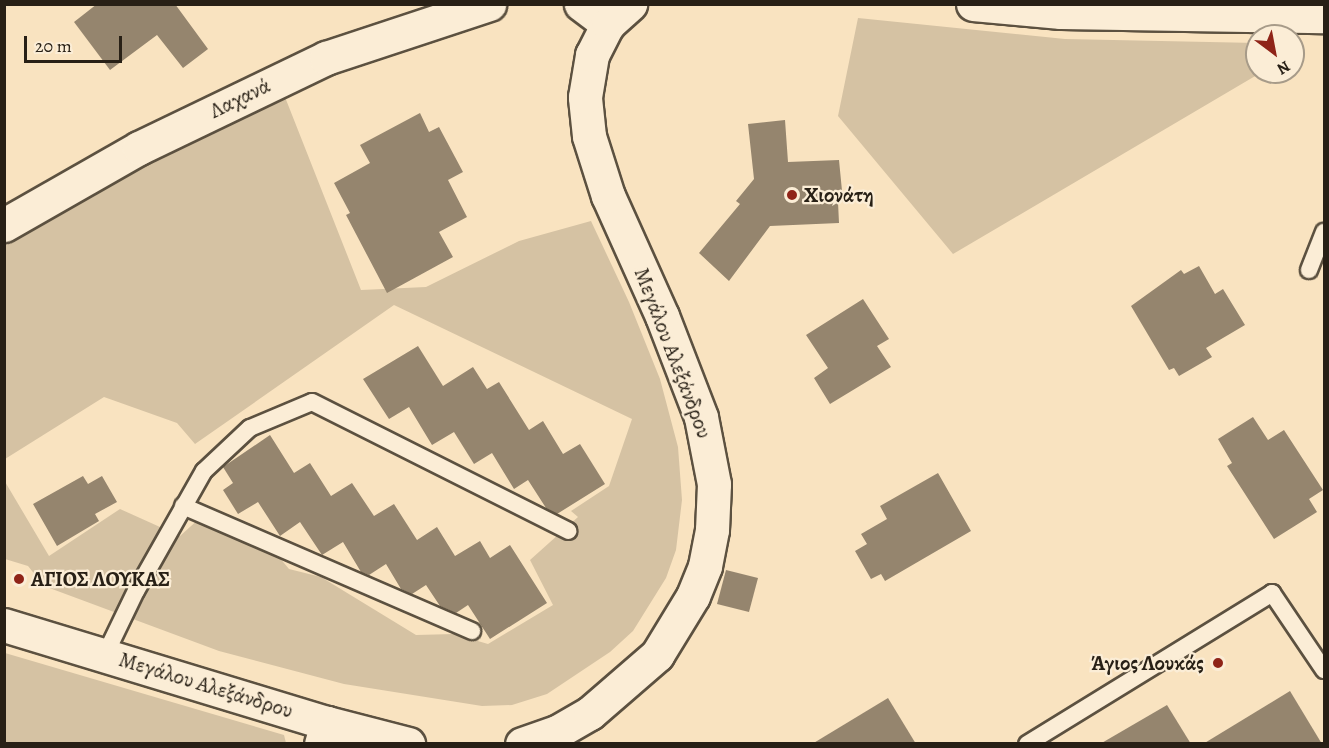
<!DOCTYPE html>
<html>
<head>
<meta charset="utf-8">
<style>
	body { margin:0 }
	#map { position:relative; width:1329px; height:748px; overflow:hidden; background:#f9e3c0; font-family:Alegreya,serif }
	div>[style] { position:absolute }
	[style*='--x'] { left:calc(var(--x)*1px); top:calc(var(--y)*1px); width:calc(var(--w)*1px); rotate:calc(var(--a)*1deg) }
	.green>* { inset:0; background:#d5c2a3 }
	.building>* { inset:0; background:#95856e }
	.roads { filter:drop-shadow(2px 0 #5c5140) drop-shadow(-2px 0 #5c5140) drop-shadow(0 2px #5c5140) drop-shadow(0 -2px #5c5140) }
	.lane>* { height:16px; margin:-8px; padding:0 8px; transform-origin:8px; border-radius:8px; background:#fbedd6 }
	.street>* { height:33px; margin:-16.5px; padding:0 16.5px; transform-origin:16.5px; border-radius:16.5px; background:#fbedd6 }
	.secondary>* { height:33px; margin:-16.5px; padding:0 16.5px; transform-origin:16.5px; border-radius:16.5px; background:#fbedd6 }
	.dots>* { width:16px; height:16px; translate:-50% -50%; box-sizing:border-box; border:3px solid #fbedd6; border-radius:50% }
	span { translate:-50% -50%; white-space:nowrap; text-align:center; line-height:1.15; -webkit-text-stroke:4.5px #fbedd6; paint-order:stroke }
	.street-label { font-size:21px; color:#282016 }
	.poi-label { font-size:21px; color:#282016; font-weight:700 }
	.left { translate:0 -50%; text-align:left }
	.right { translate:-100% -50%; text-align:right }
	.frame { position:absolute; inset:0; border:6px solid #282016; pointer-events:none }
	.north { position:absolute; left:1245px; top:24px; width:60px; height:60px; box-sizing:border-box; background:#fbedd6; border:2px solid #a79b89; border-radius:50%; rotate:148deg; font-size:16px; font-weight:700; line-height:24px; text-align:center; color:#282016 }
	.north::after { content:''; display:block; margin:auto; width:21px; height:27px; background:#8f2418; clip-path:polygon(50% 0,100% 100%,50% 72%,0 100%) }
	.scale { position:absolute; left:24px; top:36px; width:98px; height:27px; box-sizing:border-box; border:3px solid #282016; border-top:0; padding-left:8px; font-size:18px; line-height:21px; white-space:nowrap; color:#282016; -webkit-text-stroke:4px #fbedd6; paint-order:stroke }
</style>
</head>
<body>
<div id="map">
	<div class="green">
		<div style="clip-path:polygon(858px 18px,1065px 39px,1257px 43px,1257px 72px,1262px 72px,953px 254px,838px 116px)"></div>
		<div style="clip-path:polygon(283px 92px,361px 290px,426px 287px,519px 241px,591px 221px,629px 302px,660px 379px,678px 447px,682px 500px,676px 550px,666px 578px,633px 631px,610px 652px,547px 694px,512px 705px,482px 706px,344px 684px,219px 651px,44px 586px,28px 566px,5px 559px,4px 480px,49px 556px,120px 509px,180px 536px,201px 517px,269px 545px,289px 569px,321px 577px,416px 635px,454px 634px,488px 644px,553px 605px,530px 560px,578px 517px,571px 511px,609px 486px,632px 419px,394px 305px,195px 444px,177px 423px,104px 397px,5px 459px,5px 236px)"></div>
		<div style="clip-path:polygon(5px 653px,284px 735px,286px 743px,5px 743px)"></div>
	</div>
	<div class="building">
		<div style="clip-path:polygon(97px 4px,175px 4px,208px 49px,183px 68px,157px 35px,110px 70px,74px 22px)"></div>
		<div style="clip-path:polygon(420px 113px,429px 132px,439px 127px,463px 172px,448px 180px,467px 217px,439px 232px,453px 257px,387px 293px,346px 215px,350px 213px,334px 183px,370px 163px,360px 145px)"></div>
		<div style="clip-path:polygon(785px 120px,788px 162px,839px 160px,843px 201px,838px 202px,839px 223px,770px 226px,729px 281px,699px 253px,740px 204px,736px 201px,754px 179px,748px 124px)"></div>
		<div style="clip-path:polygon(1199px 266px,1215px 294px,1223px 289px,1245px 325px,1206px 348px,1212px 357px,1179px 376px,1174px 368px,1169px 370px,1131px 306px,1181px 270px,1184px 274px)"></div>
		<div style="clip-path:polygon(863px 299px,889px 339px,877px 346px,891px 367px,830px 404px,814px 378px,828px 368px,806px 335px)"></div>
		<div style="clip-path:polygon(418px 346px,443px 386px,473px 367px,487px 389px,499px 382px,529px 430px,543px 421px,563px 454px,580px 444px,605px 484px,557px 514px,546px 508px,528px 480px,514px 489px,492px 453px,474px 464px,454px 432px,432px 445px,409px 407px,389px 419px,363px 379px)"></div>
		<div style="clip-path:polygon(1253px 417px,1268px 440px,1284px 430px,1323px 490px,1309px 499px,1317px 512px,1274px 539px,1227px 466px,1232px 463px,1218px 439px)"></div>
		<div style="clip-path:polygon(270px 435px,294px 473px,310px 463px,331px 496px,352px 483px,374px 516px,394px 504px,417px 540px,437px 527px,455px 556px,480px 541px,490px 558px,510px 545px,547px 603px,490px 639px,468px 605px,456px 613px,440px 606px,426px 585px,412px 594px,401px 589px,386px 564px,369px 575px,361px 572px,343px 542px,322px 555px,300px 522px,280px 536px,258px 502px,238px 514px,223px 490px,233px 483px,223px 467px)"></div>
		<div style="clip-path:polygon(938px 473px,971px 531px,885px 581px,881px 574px,871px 579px,855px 551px,867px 544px,861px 534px,887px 519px,880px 506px)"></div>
		<div style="clip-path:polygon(83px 476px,88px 484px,102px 476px,117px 502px,95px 514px,99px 521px,57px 546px,33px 504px)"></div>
		<div style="clip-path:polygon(726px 570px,758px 578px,749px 612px,717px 604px)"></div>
		<div style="clip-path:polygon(1290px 691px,1322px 744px,1203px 744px)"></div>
		<div style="clip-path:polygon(888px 698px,916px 744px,812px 744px)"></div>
		<div style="clip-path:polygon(1167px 705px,1191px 744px,1100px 744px)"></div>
	</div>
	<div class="roads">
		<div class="lane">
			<div style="--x:1309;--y:270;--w:41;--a:-68.5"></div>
			<div style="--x:183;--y:506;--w:315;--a:23.4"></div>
			<div style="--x:105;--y:655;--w:71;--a:-64.2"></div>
			<div style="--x:136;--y:591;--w:138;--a:-60.5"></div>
			<div style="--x:204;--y:471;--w:63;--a:-43.1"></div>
			<div style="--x:250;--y:428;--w:67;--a:-22.8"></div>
			<div style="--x:312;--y:402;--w:287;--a:26.7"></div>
			<div style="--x:1027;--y:744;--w:288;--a:-31.6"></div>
			<div style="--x:1272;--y:593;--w:93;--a:56"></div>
		</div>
		<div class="street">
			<div style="--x:581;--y:4;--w:34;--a:37"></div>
			<div style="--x:4;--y:225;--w:155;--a:-29.7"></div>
			<div style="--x:139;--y:148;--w:208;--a:-25.7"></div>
			<div style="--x:326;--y:58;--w:172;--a:-18.3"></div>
			<div style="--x:321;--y:744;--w:22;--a:-74"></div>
		</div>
		<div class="secondary">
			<div style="--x:973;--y:4;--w:88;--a:5.2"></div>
			<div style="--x:1061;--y:12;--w:263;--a:0.9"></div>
			<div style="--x:4;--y:625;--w:338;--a:16.9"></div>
			<div style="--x:327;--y:723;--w:84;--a:14.5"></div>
			<div style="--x:522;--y:744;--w:37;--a:-19"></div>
			<div style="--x:557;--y:732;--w:38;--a:-30"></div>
			<div style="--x:590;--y:713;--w:89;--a:-40.9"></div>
			<div style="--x:657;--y:655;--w:69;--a:-58.6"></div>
			<div style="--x:693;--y:596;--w:32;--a:-68"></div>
			<div style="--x:705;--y:566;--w:37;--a:-79"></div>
			<div style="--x:712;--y:530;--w:46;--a:-87.5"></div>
			<div style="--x:714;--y:484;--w:68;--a:-101"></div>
			<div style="--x:701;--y:417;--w:108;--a:-111.1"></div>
			<div style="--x:662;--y:316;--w:132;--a:-114.2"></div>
			<div style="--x:608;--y:196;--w:63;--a:-107.6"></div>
			<div style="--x:589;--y:136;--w:39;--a:-96"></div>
			<div style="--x:585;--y:97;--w:43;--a:-80.5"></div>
			<div style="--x:592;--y:55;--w:35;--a:-63"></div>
			<div style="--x:608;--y:24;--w:30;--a:-42"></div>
		</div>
	</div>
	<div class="dots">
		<div style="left:792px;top:195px;background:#8f2418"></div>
		<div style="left:19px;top:579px;background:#8f2418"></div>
		<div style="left:1218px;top:663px;background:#8f2418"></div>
	</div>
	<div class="street-label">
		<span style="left:240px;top:98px;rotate:-26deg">Λαχανά</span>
		<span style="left:673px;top:353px;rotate:69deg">Μεγάλου Αλεξάνδρου</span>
		<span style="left:206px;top:685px;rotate:17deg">Μεγάλου Αλεξάνδρου</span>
	</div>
	<div class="poi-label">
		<span class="left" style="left:804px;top:195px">Χιονάτη</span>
		<span class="left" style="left:31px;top:579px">ΑΓΙΟΣ ΛΟΥΚΑΣ</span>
		<span class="right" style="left:1204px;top:663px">Άγιος Λουκάς</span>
	</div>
	<div class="frame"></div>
	<div class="north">N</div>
	<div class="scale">20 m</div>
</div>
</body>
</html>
